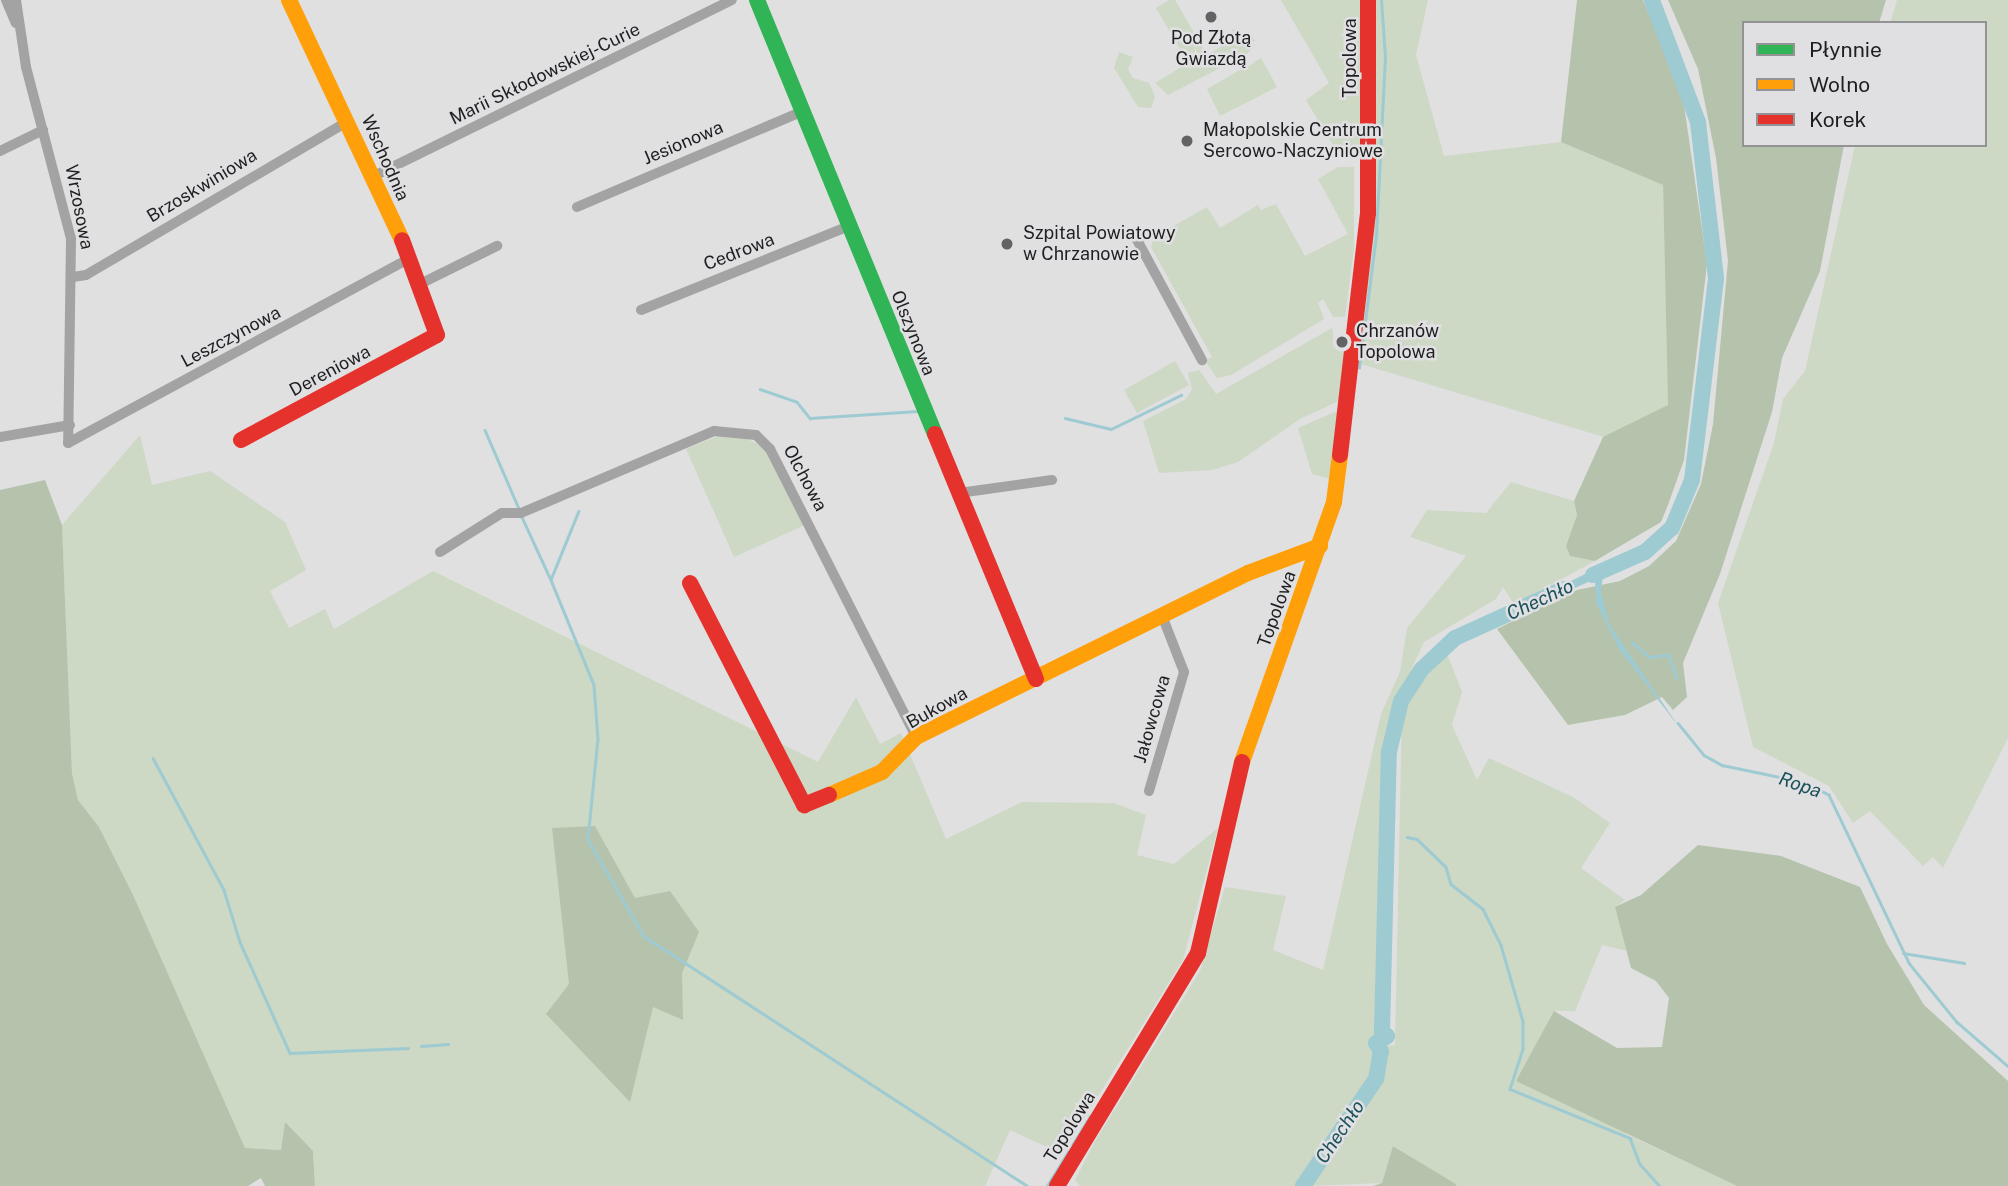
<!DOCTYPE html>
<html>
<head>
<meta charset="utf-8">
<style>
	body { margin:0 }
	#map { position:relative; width:2008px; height:1186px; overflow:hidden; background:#e0e0e1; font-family:"Public Sans",sans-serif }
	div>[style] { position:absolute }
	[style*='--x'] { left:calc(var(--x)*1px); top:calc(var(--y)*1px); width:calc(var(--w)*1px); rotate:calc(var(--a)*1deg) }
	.green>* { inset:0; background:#cdd8c5 }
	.forest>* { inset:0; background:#b6c3ac }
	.water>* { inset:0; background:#9ecad2 }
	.stream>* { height:2.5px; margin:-1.25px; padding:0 1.25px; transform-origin:1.25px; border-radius:1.25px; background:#9ecad2 }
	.river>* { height:16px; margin:-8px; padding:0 8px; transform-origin:8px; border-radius:8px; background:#9ecad2 }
	.street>* { height:10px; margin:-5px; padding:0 5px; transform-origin:5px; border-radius:5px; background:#a3a3a3 }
	.fast>* { height:16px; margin:-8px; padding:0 8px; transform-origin:8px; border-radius:8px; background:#30b455 }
	.slow>* { height:16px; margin:-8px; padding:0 8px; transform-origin:8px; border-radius:8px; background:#ff9f0a }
	.jam>* { height:16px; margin:-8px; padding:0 8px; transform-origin:8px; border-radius:8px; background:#e5322d }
	.dots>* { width:19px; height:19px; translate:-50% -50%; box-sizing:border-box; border:4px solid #e0dfe2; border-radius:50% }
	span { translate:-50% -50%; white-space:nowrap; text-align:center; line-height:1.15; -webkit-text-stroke:5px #e0dfe2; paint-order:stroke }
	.poi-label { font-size:18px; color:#201f20 }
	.left { translate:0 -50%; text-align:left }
	.street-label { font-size:18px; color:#201f20 }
	.water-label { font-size:19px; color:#1b525a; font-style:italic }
	.legend { position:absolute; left:1742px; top:21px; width:245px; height:126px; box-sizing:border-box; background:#e0dfe2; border:2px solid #939294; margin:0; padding:9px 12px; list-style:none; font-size:21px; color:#201f20 }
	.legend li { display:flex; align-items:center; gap:14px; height:35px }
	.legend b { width:35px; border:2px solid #939294 }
</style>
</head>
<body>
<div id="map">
	<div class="green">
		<div style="clip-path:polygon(1169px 0,1175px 0,1207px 55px,1236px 38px,1231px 29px,1251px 34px,1256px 43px,1247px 54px,1168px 95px,1155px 83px,1188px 63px,1156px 8px)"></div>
		<div style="clip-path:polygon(1281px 0,1362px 0,1361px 151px,1355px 155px,1340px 157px,1306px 100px,1329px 83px)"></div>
		<div style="clip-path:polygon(1373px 0,1428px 0,1416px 55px,1444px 156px,1561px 142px,1663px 185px,1668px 406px,1604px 437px,1361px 364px,1373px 214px)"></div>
		<div style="clip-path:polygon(1897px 0,2008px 0,2008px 738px,1943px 868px,1933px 857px,1923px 866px,1870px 811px,1853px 823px,1829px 786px,1753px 747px,1718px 603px,1774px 443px,1783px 399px,1805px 371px,1855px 145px,1985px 145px,1985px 23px,1890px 23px)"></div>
		<div style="clip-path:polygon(1119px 52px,1133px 57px,1128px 69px,1133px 78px,1149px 83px,1155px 96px,1151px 108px,1138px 107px,1114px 68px)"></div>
		<div style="clip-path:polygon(1261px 58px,1277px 87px,1220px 116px,1207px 89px)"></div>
		<div style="clip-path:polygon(1338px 167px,1354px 167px,1354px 248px,1345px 317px,1333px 317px,1323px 299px,1318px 303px,1324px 319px,1231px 375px,1217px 378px,1205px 361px,1212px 357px,1151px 247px,1154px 237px,1207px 207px,1220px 228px,1258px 205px,1261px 210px,1276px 204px,1305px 256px,1348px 234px,1318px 179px)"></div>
		<div style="clip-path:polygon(1332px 328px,1335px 347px,1348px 348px,1339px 401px,1300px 419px,1238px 462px,1212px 470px,1159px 473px,1143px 421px,1186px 399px,1192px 389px,1188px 373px,1199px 370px,1216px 394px)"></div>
		<div style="clip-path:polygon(1175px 361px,1189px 385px,1137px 413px,1124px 390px)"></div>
		<div style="clip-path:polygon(1339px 410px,1334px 480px,1312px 474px,1298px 428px)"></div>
		<div style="clip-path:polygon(140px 435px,152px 485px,210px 471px,285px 522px,306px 570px,270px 591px,289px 628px,325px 609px,334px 629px,433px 571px,818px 762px,856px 697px,880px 744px,901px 733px,946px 839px,1022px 802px,1114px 803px,1146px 815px,1137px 855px,1174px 864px,1218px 828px,1183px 960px,1062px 1154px,1010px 1130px,985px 1186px,315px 1186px,313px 1151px,285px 1124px,281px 1150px,245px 1148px,134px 897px,99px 827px,78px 800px,72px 773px,62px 525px)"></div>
		<div style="clip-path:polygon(718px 436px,744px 437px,767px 449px,805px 525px,734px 557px,686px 449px)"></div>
		<div style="clip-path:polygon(1511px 482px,1574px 501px,1577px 515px,1566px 546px,1570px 556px,1595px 561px,1514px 604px,1503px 587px,1496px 599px,1424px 642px,1399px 696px,1389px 721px,1385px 755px,1378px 1061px,1362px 1097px,1297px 1186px,1080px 1186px,1075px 1180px,1094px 1143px,1200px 971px,1225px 887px,1286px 896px,1273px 950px,1323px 970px,1381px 714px,1400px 672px,1407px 628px,1466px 556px,1410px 537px,1427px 510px,1486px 513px)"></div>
		<div style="clip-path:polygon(1446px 651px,1462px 692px,1452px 725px,1477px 780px,1489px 758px,1573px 797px,1610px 823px,1581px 868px,1625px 900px,1615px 907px,1627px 951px,1602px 945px,1575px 1011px,1554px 1011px,1626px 1134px,1737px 1186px,1457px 1186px,1394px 1146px,1382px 1183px,1308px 1186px,1378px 1081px,1384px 1046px,1395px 1045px,1402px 710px)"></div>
	</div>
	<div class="forest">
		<div style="clip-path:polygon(1577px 0,1643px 0,1682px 91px,1707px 264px,1684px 460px,1668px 505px,1661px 522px,1595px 561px,1570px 556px,1566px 546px,1577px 515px,1574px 501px,1603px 437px,1668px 405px,1663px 185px,1561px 142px)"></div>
		<div style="clip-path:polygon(1668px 0,1886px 0,1879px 23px,1744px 23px,1744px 145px,1844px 145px,1820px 271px,1782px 358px,1772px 412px,1720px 574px,1683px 663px,1687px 697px,1673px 710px,1662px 697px,1625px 715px,1568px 725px,1497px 629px,1577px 590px,1620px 581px,1649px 566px,1676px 541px,1701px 484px,1713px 424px,1728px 261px,1716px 158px,1698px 69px)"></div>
		<div style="clip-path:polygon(45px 480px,62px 525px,72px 773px,78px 800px,99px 827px,134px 897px,245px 1148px,281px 1150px,285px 1122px,313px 1151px,315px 1186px,265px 1186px,261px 1178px,248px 1186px,0 1186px,0 490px)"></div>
		<div style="clip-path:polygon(595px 826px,635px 898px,670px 891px,699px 932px,682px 973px,683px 1020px,653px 1007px,630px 1102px,546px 1014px,569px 984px,552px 828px)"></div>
		<div style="clip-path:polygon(1698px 845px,1781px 856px,1860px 887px,1887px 944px,1924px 1005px,2008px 1081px,2008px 1186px,1737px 1186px,1516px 1081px,1554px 1011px,1617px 1048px,1662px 1047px,1669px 998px,1656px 981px,1631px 968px,1615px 907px,1641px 895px)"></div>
		<div style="clip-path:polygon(1393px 1146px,1454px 1183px,1457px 1186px,1373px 1186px,1382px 1183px)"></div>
	</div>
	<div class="water">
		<div style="clip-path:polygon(1610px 562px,1614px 569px,1603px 575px,1601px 591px,1609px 624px,1679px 727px,1619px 649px,1596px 603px,1595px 579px,1546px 601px,1544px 594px)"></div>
	</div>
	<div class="stream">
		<div style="--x:1359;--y:368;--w:134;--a:-82.7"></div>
		<div style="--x:1376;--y:235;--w:178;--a:-87.1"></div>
		<div style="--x:1385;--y:57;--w:57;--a:-94"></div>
		<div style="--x:760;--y:389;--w:39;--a:19"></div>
		<div style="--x:797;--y:402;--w:21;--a:51"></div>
		<div style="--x:810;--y:418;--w:108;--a:-3.7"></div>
		<div style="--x:1065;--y:418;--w:47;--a:13.4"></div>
		<div style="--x:1111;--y:429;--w:78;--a:-25.9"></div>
		<div style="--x:485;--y:430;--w:88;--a:66.6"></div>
		<div style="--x:579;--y:511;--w:74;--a:112.1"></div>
		<div style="--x:551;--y:580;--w:113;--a:67.7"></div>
		<div style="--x:594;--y:685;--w:54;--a:85.8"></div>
		<div style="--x:598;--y:739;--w:101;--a:95.7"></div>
		<div style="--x:588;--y:840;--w:111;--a:59.7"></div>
		<div style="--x:644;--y:936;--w:457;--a:33.1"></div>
		<div style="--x:522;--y:517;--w:67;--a:65.3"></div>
		<div style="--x:1632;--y:642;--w:23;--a:41"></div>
		<div style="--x:1649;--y:657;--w:20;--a:-6"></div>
		<div style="--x:1669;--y:655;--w:24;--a:71"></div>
		<div style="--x:1678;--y:723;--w:41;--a:50.9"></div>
		<div style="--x:1704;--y:755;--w:21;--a:29"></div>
		<div style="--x:1722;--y:765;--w:84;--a:11.7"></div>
		<div style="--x:1804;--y:782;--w:28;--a:27"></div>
		<div style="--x:1829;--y:795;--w:186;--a:64.5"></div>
		<div style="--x:1909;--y:963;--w:76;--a:50.9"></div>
		<div style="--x:1957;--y:1022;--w:67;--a:40.8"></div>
		<div style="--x:153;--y:758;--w:150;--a:61.7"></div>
		<div style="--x:224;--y:890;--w:54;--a:72.9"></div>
		<div style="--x:240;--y:942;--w:122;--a:65.8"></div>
		<div style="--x:290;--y:1053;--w:118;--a:-2.4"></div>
		<div style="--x:1386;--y:812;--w:4;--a:34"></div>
		<div style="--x:1389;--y:816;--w:5;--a:22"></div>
		<div style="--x:1407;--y:837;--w:10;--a:11"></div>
		<div style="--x:1417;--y:839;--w:40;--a:44"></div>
		<div style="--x:1446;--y:867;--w:18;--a:74"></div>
		<div style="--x:1451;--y:884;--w:41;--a:38"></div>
		<div style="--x:1483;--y:909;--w:40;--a:63.4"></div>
		<div style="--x:1501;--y:945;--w:79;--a:73.9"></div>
		<div style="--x:1523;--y:1021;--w:28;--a:90"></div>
		<div style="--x:1523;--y:1049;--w:42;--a:108"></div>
		<div style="--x:1510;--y:1089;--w:130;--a:22.2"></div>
		<div style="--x:1630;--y:1138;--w:28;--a:69"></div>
		<div style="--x:1640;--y:1164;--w:30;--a:48"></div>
		<div style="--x:1903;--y:953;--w:62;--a:9.3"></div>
		<div style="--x:421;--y:1046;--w:27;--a:-4"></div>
		<div style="--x:1047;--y:1186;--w:82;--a:-58.4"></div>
	</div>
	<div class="river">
		<div style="--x:1593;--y:575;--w:57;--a:-23.9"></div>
		<div style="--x:1645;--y:552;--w:36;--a:-42"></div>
		<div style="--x:1672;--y:528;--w:52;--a:-67.4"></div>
		<div style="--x:1692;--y:480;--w:203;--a:-83.2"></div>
		<div style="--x:1716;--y:278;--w:157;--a:-96.6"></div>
		<div style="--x:1698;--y:122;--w:130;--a:-110.7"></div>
		<div style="--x:1303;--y:1186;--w:130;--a:-55.7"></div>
		<div style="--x:1376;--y:1079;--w:28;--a:-80"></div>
		<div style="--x:1381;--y:1051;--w:9;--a:-122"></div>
		<div style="--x:1376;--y:1043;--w:13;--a:-32"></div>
		<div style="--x:1387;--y:1036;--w:6;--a:-141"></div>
		<div style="--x:1382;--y:1032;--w:280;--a:-88.6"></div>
		<div style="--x:1389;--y:752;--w:52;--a:-76.8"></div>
		<div style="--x:1401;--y:701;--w:38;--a:-57"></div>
		<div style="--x:1422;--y:669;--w:45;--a:-43.2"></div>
		<div style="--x:1455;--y:638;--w:119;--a:-24.4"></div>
	</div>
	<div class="street">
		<div style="--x:6;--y:0;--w:25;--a:67"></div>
		<div style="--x:16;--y:0;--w:68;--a:81.5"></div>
		<div style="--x:26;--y:67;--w:178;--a:75.3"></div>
		<div style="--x:71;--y:239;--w:204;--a:90.8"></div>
		<div style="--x:0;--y:151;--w:48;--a:-26"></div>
		<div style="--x:372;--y:177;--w:401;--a:-26.2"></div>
		<div style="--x:577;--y:207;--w:246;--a:-23"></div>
		<div style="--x:1136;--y:238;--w:139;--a:61.6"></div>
		<div style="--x:73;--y:277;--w:13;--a:-9"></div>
		<div style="--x:86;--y:275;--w:304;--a:-30.4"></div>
		<div style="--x:422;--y:283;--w:84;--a:-26.3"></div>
		<div style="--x:641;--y:310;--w:224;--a:-22"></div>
		<div style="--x:0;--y:437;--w:71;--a:-9.7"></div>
		<div style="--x:68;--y:443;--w:387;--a:-28.4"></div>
		<div style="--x:959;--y:493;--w:94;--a:-8"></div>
		<div style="--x:440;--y:552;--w:73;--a:-32.2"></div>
		<div style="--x:502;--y:513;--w:19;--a:0"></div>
		<div style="--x:521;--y:513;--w:210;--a:-23"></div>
		<div style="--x:714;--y:431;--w:42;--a:5.4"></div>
		<div style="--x:756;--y:435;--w:20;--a:45"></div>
		<div style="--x:770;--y:449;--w:323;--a:63.1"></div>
		<div style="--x:1149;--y:791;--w:124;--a:-73.6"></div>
		<div style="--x:1184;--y:672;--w:58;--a:-111.3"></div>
	</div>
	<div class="fast">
		<div style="--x:757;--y:0;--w:469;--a:67.7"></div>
	</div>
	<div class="slow">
		<div style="--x:289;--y:0;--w:265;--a:64.8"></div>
		<div style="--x:1242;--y:762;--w:276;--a:-70.5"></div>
		<div style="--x:1334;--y:502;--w:47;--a:-82.7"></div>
		<div style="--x:829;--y:795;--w:58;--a:-23.5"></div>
		<div style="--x:882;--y:772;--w:49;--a:-45.8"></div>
		<div style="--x:916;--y:737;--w:370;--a:-26.3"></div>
		<div style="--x:1248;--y:573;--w:77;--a:-20.6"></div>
	</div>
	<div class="jam">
		<div style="--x:935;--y:434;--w:265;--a:67.6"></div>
		<div style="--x:241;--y:440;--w:222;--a:-28.2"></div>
		<div style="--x:437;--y:335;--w:101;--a:-110.2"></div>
		<div style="--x:1340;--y:455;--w:244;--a:-83.4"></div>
		<div style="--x:1368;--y:213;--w:213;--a:-90"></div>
		<div style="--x:690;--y:583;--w:250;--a:62.8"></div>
		<div style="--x:804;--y:805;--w:27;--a:-22"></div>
		<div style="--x:1057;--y:1186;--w:272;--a:-58.8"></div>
		<div style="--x:1198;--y:953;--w:196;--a:-77"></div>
	</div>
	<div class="dots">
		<div style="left:1211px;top:17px;background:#636364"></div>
		<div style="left:1187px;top:141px;background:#636364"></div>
		<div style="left:1007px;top:244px;background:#636364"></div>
		<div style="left:1342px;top:342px;background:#636364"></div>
	</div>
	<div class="poi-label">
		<span style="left:1211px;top:49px">Pod Złotą<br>Gwiazdą</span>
		<span class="left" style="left:1203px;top:141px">Małopolskie Centrum<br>Sercowo-Naczyniowe</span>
		<span class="left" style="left:1023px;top:244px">Szpital Powiatowy<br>w Chrzanowie</span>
		<span class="left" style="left:1356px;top:342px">Chrzanów<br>Topolowa</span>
	</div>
	<div class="street-label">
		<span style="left:1350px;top:58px;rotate:-90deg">Topolowa</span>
		<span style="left:545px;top:74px;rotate:-26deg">Marii Skłodowskiej-Curie</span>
		<span style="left:683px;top:143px;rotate:-23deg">Jesionowa</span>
		<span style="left:385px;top:158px;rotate:66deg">Wschodnia</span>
		<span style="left:202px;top:186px;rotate:-31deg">Brzoskwiniowa</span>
		<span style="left:79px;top:207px;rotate:79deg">Wrzosowa</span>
		<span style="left:739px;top:252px;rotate:-21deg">Cedrowa</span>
		<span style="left:913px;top:333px;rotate:68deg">Olszynowa</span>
		<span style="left:231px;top:337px;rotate:-28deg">Leszczynowa</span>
		<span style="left:330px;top:371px;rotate:-28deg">Dereniowa</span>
		<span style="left:805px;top:478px;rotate:62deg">Olchowa</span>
		<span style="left:1277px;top:609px;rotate:-70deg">Topolowa</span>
		<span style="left:937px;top:708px;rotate:-29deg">Bukowa</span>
		<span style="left:1152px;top:719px;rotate:-74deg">Jałowcowa</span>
		<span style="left:1070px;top:1127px;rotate:-58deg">Topolowa</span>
	</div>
	<div class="water-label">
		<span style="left:1540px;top:600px;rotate:-25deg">Chechło</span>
		<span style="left:1800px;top:785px;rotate:19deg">Ropa</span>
		<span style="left:1340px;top:1132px;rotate:-56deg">Chechło</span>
	</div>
	<ul class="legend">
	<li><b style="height:9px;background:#30b455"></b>Płynnie</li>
	<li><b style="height:9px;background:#ff9f0a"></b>Wolno</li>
	<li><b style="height:9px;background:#e5322d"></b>Korek</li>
	</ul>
</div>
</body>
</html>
